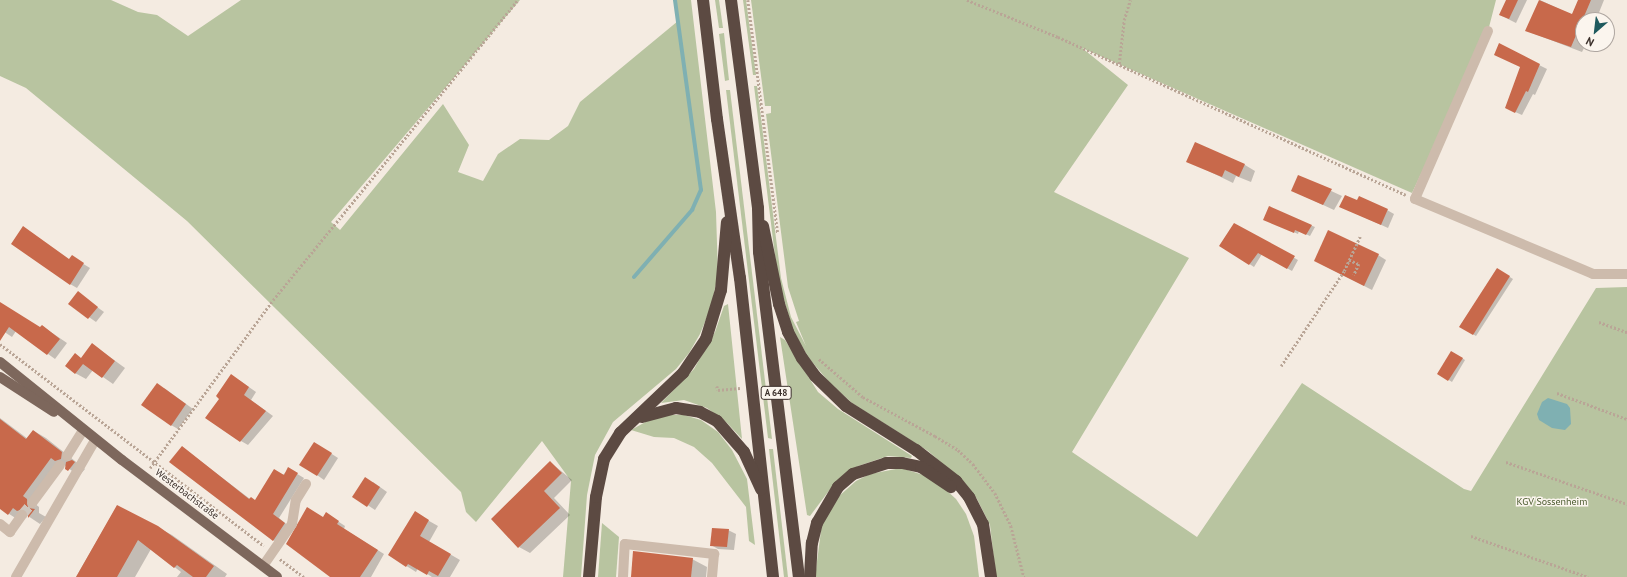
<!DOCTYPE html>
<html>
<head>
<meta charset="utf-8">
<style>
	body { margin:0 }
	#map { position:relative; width:1627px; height:577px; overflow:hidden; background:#f4ebe1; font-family:"PT Sans",sans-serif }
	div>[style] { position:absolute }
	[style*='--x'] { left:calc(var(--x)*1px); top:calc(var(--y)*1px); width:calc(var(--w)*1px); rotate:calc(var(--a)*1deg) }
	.green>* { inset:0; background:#b8c4a0 }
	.water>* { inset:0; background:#7fb0b2 }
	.shadow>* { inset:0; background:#0003 }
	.stream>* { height:4px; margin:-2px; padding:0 2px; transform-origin:2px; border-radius:2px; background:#7fb0b2 }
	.building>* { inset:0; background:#c8694b }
	.minor-tunnel>* { height:10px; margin-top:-5px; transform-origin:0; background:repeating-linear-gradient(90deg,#cfc6bd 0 10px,transparent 0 15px) }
	.path>* { height:2.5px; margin-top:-1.25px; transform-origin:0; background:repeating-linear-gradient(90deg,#b9a596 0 2px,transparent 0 4px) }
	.minor>* { height:10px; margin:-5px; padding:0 5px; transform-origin:5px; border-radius:5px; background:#cdbbac }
	.major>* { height:10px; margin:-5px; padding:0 5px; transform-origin:5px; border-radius:5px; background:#7d675c }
	.highway>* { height:12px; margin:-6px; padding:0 6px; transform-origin:6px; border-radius:6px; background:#5c4a42 }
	span { translate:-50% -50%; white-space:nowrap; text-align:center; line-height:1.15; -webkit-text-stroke:3px #fbf5ee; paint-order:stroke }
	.shield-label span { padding:1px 3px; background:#fbf5ee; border:1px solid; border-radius:3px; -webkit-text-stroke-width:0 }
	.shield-label { font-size:9px; color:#3b302b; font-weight:700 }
	.street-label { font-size:10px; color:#3b302b }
	.park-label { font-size:10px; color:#4a5a2e }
	.north { position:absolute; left:1575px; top:12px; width:40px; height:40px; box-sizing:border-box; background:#fbf5ee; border:1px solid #aea6a0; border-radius:50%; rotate:208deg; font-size:11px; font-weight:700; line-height:16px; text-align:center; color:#3b302b }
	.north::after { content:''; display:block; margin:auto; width:14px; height:18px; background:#1f5a5e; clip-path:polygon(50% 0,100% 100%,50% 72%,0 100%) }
</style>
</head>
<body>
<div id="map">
	<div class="green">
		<div style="clip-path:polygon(0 0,111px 0,138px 12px,157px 15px,188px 36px,241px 0,520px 0,331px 222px,340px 230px,443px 104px,469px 145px,458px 172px,483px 181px,498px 154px,520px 139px,549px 140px,568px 126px,580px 102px,678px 21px,675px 0,691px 0,716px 212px,718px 275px,711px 307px,700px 334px,689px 353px,676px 369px,613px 422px,595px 455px,587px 495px,581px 577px,563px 577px,571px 481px,542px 441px,476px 522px,466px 512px,461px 492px,187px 221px,26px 88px,0 76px)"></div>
		<div style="clip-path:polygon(715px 0,719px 0,723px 28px,719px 28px)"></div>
		<div style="clip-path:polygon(743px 0,746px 0,756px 75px,753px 75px)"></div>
		<div style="clip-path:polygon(751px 0,1496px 0,1488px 31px,1412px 193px,1082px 48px,1128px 85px,1054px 192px,1189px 258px,1072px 452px,1197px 537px,1302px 383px,1464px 489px,1471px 491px,1596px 288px,1627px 287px,1627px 577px,996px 577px,990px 525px,977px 499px,965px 483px,928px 451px,852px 403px,829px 382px,808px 357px,793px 330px,778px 280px,754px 86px,757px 86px,781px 278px,791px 317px,806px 346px,796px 322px,799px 321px,788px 287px,766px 114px,771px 113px,771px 106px,765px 106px)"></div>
		<div style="clip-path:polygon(724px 33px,727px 62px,729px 80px,725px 81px,719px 34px)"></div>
		<div style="clip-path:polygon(726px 90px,730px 90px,772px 439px,768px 438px)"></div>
		<div style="clip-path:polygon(728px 304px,742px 439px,727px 423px,707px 408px,684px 400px,661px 403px,694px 369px,715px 332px,724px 306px)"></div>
		<div style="clip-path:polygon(780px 337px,785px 340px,818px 392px,838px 409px,912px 456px,911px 458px,888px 456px,858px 466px,831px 488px,810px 516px,807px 515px)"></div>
		<div style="clip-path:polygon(666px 415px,684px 415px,701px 420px,718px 432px,732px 450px,747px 479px,755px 545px,749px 541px,746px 507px,712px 463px,694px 447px,674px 438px,654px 437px,631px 430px,651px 419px)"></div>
		<div style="clip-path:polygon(769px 449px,773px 449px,788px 577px,784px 577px)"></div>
		<div style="clip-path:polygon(901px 468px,933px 478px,956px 499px,966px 514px,974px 536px,979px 577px,815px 577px,822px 523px,838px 497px,856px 481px,870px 474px)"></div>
		<div style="clip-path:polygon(602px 523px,619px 537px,616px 577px,598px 577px)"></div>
	</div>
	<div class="water">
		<div style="clip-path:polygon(1548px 398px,1567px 404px,1570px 408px,1571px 424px,1565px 430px,1552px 428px,1539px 420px,1537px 414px,1542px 402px)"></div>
	</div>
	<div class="shadow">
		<div style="clip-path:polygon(1507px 0,1527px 0,1516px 23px,1500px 15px)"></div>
		<div style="clip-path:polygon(1540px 0,1572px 15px,1579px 0,1604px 0,1596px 20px,1583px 20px,1583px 44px,1586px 44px,1582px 52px,1527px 31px)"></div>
		<div style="clip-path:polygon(1499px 45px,1547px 69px,1535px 95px,1533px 94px,1522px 115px,1513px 111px,1521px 67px)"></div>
		<div style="clip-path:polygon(1188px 161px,1245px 165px,1255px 171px,1251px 182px,1236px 176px,1233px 183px)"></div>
		<div style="clip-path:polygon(1299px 176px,1342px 196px,1334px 210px,1293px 191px)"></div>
		<div style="clip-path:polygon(1269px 208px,1315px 227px,1310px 236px,1299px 231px,1298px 234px,1268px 221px)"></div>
		<div style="clip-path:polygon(1348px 210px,1387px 210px,1394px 214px,1388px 228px)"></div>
		<div style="clip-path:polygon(1234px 224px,1298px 260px,1292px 271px,1262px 254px,1254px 267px,1221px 245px)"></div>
		<div style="clip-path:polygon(1378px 255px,1386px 260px,1372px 290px,1323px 265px)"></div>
		<div style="clip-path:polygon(72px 257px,90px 268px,77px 288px,70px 284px)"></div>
		<div style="clip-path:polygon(1497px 269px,1513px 279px,1476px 336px,1460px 326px)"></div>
		<div style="clip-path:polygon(78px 293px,104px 312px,96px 322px,70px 304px)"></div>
		<div style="clip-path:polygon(0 308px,41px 328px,42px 326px,67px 343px,55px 359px,16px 331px,12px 337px,0 329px)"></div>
		<div style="clip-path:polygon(92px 344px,125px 368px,113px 384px,93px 370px,86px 379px,75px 373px,82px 359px)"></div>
		<div style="clip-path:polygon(1452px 352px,1465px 360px,1452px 382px,1438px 373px)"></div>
		<div style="clip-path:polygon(239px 380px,256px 392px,251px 400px,273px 416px,248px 445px,241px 441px)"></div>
		<div style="clip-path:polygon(164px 388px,193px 409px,178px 429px,171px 425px)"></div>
		<div style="clip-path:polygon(0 418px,28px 439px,34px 431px,46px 438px,85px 469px,79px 476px,64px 465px,34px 503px,39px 507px,39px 513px,46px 517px,40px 524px,25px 514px,20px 521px,0 508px)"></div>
		<div style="clip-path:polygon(182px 447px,250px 499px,256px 501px,289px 469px,304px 478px,279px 518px,291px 528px,280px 544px,273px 540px)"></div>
		<div style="clip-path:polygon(321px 447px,338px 458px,324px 480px,317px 475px)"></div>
		<div style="clip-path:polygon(550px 462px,572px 480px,554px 498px,570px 515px,530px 553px,519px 547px)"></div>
		<div style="clip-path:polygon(373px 482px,387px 492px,375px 510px,354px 496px)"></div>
		<div style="clip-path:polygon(117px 506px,172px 535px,227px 574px,225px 577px,177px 577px,181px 572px,151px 549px,135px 577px,76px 577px)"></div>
		<div style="clip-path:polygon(415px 513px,438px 526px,429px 542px,460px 560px,450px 577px,432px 577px,418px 568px,416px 572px,389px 555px)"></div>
		<div style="clip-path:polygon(324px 518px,333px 518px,345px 526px,344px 529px,384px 554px,371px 577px,331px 577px)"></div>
		<div style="clip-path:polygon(728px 530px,736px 534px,734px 550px,718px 549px,711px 545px)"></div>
		<div style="clip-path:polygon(692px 559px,707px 567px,706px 577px,632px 577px)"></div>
	</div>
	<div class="stream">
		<div style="--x:634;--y:277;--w:89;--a:-49.1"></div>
		<div style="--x:692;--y:210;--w:22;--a:-66"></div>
		<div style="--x:701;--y:190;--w:192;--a:-97.8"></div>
	</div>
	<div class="building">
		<div style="clip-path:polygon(1506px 0,1518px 0,1509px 19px,1499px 15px)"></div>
		<div style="clip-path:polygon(1539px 0,1572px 14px,1578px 0,1591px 0,1571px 47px,1525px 31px)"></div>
		<div style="clip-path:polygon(1499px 43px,1540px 64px,1528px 92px,1526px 91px,1515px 113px,1505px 108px,1520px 67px,1494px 55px)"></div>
		<div style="clip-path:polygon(1195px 142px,1245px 164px,1239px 177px,1225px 170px,1222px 177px,1186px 162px)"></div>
		<div style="clip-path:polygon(1298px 175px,1332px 189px,1323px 205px,1291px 191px)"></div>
		<div style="clip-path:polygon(1345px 195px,1357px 200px,1359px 196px,1388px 209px,1381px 225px,1339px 207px)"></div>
		<div style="clip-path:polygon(1269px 206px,1312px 225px,1306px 235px,1295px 230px,1294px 233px,1263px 220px)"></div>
		<div style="clip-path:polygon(1234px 223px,1295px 256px,1287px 269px,1258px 253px,1249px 265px,1219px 246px)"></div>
		<div style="clip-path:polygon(23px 226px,69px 259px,72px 255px,84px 263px,70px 285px,11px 244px)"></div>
		<div style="clip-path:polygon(1328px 230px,1379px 254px,1364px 286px,1314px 261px)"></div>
		<div style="clip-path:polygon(1497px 268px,1510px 276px,1473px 335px,1459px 327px)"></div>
		<div style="clip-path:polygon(78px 291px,98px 307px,88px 319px,68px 304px)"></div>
		<div style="clip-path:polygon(0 302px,40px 327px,42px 325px,60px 339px,47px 355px,9px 327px,0 341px)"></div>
		<div style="clip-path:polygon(92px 343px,115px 361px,102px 378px,83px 364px,75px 374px,65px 366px,75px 353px,81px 358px)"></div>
		<div style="clip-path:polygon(1451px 351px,1463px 358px,1448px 381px,1437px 374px)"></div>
		<div style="clip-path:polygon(231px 374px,249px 387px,244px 395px,266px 411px,240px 442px,205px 418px,219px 399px,216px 396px)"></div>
		<div style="clip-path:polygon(157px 383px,186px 404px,171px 426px,141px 405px)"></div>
		<div style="clip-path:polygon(0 419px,26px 439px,33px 430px,62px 452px,61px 459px,55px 461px,51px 458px,23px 496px,27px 499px,28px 508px,35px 509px,28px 518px,28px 512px,23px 509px,17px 511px,13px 508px,8px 515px,0 509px)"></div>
		<div style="clip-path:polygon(314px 442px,332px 453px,317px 476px,299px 465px)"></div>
		<div style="clip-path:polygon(182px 446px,249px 499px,251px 497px,255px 500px,274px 469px,284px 475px,288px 467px,298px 473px,273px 514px,285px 523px,273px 541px,169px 462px)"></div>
		<div style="clip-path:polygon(72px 460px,75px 462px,68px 471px,65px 469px,66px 462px)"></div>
		<div style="clip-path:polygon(550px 461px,562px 473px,544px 491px,560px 508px,518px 548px,491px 519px)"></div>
		<div style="clip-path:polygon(365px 477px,380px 487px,367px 507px,352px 497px)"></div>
		<div style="clip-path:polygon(117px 505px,158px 526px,214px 566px,206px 577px,193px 577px,177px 565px,174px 568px,138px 540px,117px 577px,76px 577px)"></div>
		<div style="clip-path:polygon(307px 507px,323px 517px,326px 512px,339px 521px,337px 524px,378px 550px,360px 577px,330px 577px,286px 544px)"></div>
		<div style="clip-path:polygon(415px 511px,429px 520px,420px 536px,451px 554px,438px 576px,429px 571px,427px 575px,408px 564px,406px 567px,388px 555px)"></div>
		<div style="clip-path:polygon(712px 528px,729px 529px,727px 547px,710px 546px)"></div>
		<div style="clip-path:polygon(633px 551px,693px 558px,691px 577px,631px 577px)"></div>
	</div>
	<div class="minor-tunnel">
		<div style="--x:22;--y:515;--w:16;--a:-50"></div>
	</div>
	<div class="path">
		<div style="--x:748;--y:0;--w:235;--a:82.7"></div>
		<div style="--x:967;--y:0;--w:98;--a:22.1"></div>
		<div style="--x:1058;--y:37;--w:382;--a:24.4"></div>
		<div style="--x:1119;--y:64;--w:44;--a:-83.5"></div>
		<div style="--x:1124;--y:20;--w:21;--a:-73"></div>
		<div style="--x:1349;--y:260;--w:11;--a:22"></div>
		<div style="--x:1359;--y:264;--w:12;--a:114"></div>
		<div style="--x:1599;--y:322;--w:30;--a:20"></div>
		<div style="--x:0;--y:344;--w:332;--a:37.4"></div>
		<div style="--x:819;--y:359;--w:58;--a:40.8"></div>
		<div style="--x:863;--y:397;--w:82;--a:28.4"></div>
		<div style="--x:935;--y:436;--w:27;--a:31"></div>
		<div style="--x:958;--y:450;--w:21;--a:43"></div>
		<div style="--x:973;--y:464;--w:36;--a:53"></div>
		<div style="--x:995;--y:493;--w:37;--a:64"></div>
		<div style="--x:1011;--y:526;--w:53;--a:75.7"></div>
		<div style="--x:1281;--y:366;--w:114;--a:-56.4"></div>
		<div style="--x:1344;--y:271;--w:38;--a:-65"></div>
		<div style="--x:717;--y:386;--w:4;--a:76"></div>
		<div style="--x:718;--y:390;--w:22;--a:-5"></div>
		<div style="--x:1557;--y:393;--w:75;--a:20.4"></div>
		<div style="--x:1506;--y:462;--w:128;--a:19.1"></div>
		<div style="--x:150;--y:468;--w:208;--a:-53.8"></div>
		<div style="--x:273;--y:300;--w:387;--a:-50.8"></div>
		<div style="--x:1471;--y:536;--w:124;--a:19.3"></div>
		<div style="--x:280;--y:559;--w:30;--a:37"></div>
	</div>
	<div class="minor">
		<div style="--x:1488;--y:31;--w:183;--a:113.5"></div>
		<div style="--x:1415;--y:199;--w:193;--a:22.8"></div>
		<div style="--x:1593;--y:274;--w:34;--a:0"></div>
		<div style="--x:67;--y:456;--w:31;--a:-58"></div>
		<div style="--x:32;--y:503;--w:47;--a:-53.6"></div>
		<div style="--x:0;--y:524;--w:13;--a:39"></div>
		<div style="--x:10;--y:532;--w:21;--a:-55"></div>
		<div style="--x:263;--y:566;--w:51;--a:-55.4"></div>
		<div style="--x:292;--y:524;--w:24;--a:-81"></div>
		<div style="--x:296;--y:500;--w:19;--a:-58"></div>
		<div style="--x:16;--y:577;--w:158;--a:-60"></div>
		<div style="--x:623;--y:577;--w:33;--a:-87"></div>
		<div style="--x:625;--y:544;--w:90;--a:6.4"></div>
		<div style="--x:714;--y:554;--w:23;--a:95"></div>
	</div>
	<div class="major">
		<div style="--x:0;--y:362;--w:156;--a:38.8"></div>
		<div style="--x:122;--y:460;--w:194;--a:37"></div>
		<div style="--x:0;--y:377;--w:64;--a:32.9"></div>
	</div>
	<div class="highway">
		<div style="--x:703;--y:0;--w:120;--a:83.3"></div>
		<div style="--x:717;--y:119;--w:161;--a:81.8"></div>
		<div style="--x:740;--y:278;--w:301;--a:83.7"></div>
		<div style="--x:731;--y:0;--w:210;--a:82.6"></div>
		<div style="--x:758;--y:208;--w:44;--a:88.7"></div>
		<div style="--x:759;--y:252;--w:327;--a:83"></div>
		<div style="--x:763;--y:226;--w:80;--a:78.4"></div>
		<div style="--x:779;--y:304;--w:29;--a:72"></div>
		<div style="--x:788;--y:332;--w:30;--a:62"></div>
		<div style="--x:802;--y:358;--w:22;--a:54"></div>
		<div style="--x:815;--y:376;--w:43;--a:44.1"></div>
		<div style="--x:846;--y:406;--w:83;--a:32.2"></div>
		<div style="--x:916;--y:450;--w:51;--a:37.8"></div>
		<div style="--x:956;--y:481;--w:21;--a:51"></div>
		<div style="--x:969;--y:497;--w:30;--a:63"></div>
		<div style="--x:983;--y:524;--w:54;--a:81.4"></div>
		<div style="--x:642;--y:417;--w:35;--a:-15"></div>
		<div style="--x:676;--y:408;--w:24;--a:9"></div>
		<div style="--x:700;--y:412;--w:19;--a:28"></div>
		<div style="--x:717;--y:421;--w:41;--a:48.9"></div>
		<div style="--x:744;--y:452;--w:41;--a:65.3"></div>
		<div style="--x:589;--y:577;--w:80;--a:-85"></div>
		<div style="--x:596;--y:497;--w:39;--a:-78"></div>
		<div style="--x:604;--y:459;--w:31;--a:-58"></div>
		<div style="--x:620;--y:433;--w:87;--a:-43.6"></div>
		<div style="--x:683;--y:373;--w:41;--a:-55.9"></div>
		<div style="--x:706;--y:339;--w:51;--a:-73"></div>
		<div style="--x:721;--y:290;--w:68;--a:-85"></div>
		<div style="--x:810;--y:577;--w:34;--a:-87"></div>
		<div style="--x:812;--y:543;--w:21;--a:-76"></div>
		<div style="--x:817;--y:523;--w:42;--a:-59.7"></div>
		<div style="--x:838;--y:487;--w:20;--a:-41"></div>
		<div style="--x:853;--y:474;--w:35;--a:-18"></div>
		<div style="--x:886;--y:463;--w:16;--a:0"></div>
		<div style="--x:902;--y:463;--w:19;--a:12"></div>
		<div style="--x:921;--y:467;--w:36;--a:34"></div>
	</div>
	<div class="shield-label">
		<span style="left:776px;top:393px">A 648</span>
	</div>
	<div class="street-label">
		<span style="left:187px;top:494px;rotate:37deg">Westerbachstraße</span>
	</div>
	<div class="park-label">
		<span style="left:1552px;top:502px">KGV Sossenheim</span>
	</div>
	<div class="north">N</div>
</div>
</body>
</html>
